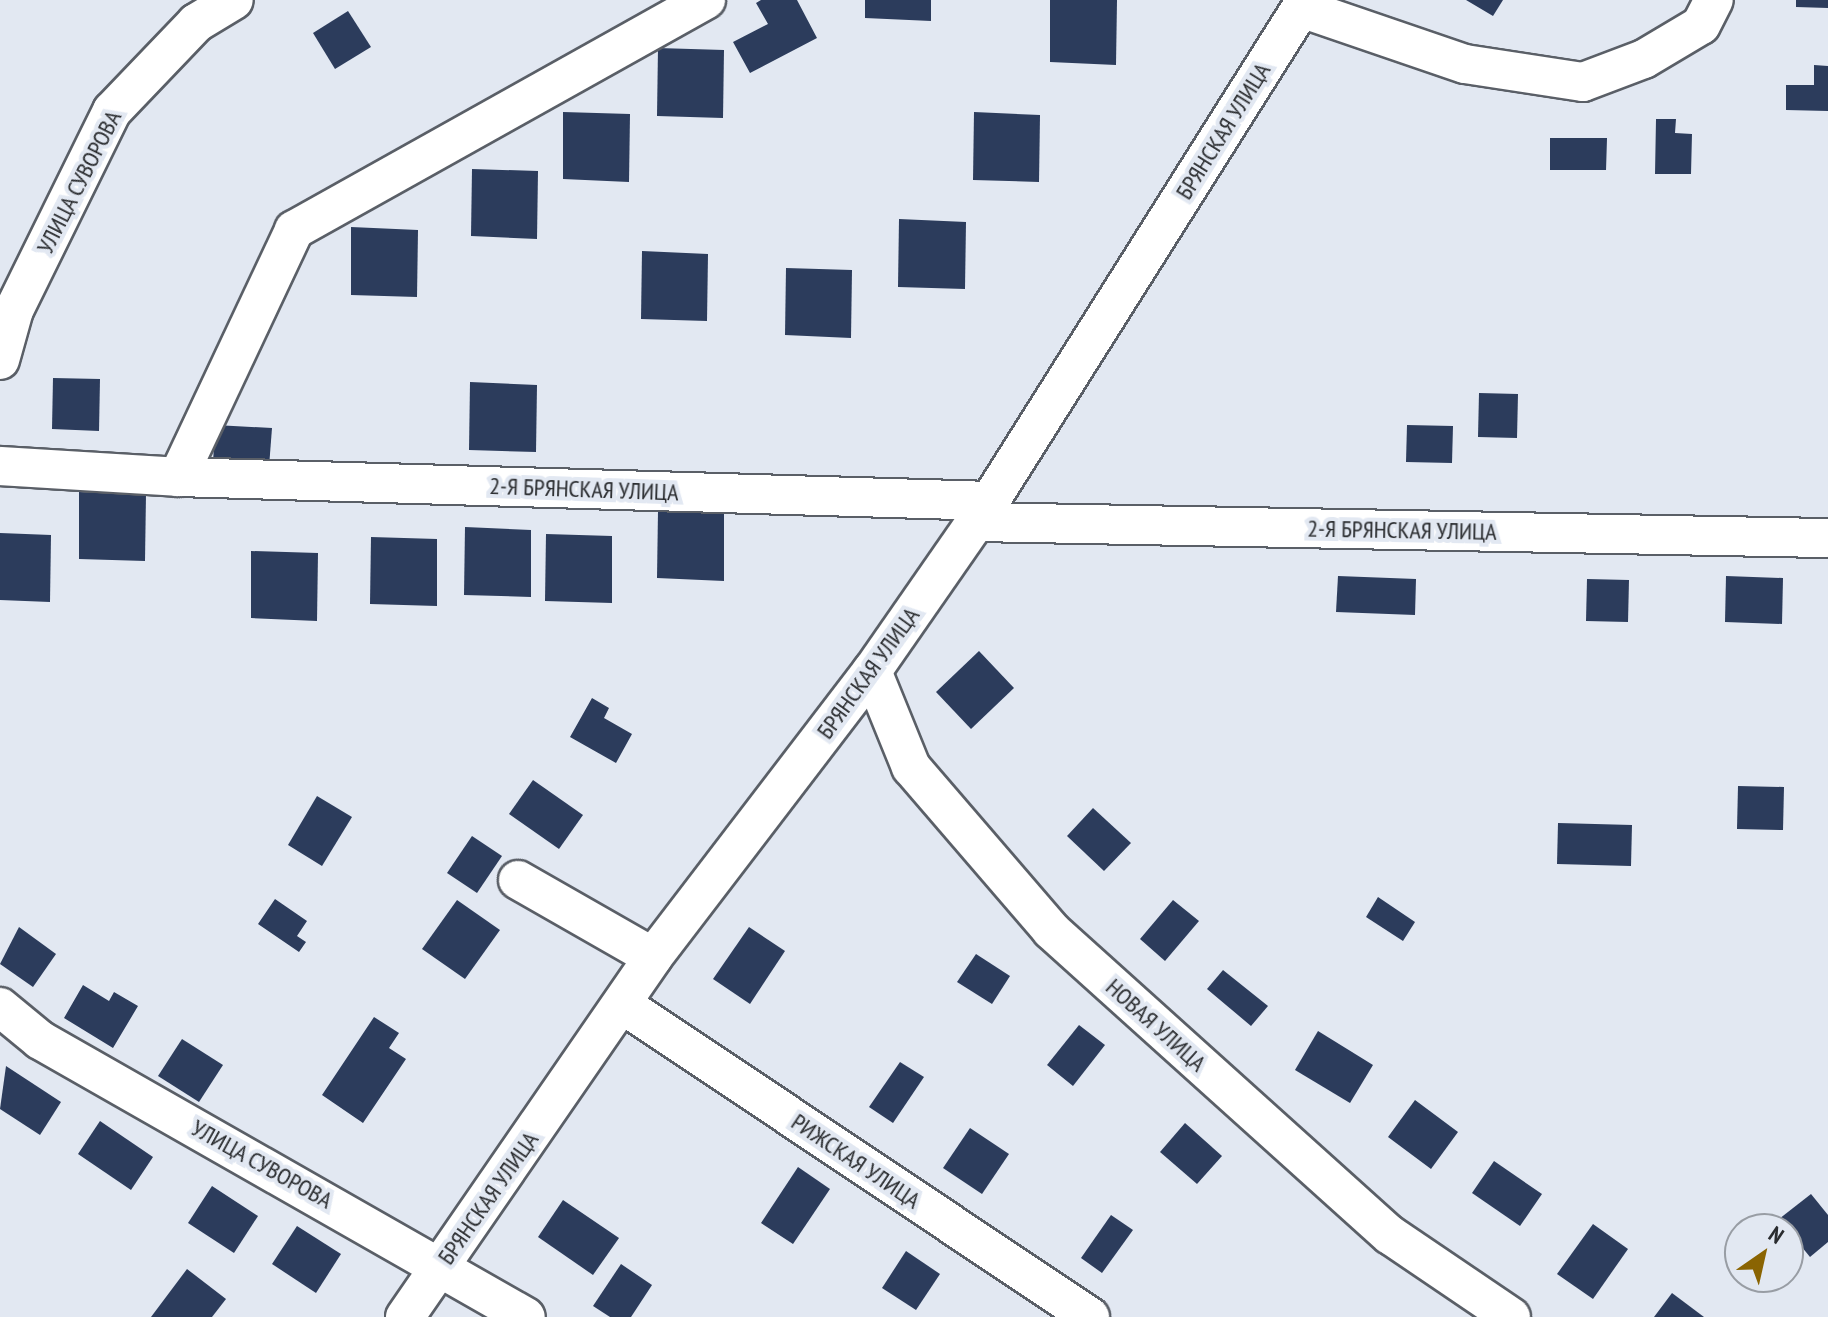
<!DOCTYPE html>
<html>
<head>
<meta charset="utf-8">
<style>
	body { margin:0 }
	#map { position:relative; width:1828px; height:1317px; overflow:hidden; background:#e2e8f2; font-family:"PT Sans Narrow",sans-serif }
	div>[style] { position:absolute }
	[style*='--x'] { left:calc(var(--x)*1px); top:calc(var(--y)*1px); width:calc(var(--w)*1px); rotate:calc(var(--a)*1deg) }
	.building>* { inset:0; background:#2c3c5c }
	.roads { filter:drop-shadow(2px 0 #5a5f67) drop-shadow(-2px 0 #5a5f67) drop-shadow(0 2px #5a5f67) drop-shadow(0 -2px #5a5f67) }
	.minor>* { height:38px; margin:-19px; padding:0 19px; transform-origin:19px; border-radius:19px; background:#fff }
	span { translate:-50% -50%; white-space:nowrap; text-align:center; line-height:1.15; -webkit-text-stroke:8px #e2e8f2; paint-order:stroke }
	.street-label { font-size:24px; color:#2a2c2f }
	.north { position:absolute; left:1724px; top:1213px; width:80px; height:80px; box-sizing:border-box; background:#e2e8f2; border:2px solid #989da4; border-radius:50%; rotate:34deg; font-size:22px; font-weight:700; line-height:32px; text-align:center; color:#2a2c2f }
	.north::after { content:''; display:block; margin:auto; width:28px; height:36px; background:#8a6402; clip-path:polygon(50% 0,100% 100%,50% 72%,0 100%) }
</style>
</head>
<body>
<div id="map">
	<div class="building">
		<div style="clip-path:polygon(761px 0,797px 0,817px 38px,750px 73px,733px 42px,768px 24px,756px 3px)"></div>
		<div style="clip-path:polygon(865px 0,931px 0,931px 21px,865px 18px)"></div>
		<div style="clip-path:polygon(1050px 0,1117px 0,1116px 65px,1050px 62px)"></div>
		<div style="clip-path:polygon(1466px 0,1503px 0,1493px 16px)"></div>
		<div style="clip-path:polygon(1796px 0,1828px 0,1828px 8px,1796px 7px)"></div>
		<div style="clip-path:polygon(348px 11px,371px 47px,335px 69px,313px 33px)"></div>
		<div style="clip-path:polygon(658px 48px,724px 50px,723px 118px,657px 116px)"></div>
		<div style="clip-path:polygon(1814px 65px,1828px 66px,1828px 111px,1786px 110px,1786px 85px,1814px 85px)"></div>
		<div style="clip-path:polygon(563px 112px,630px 114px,629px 182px,563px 179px)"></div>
		<div style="clip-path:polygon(974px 112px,1040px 115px,1039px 182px,973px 180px)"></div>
		<div style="clip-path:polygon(1656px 119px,1676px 119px,1675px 133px,1692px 134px,1691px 174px,1655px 174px)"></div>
		<div style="clip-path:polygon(1550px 138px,1607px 138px,1606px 170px,1550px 170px)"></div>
		<div style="clip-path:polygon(472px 169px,538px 171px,537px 239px,471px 236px)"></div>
		<div style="clip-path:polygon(899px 219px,966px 222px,965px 289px,898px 287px)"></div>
		<div style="clip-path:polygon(351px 227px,418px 230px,417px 297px,351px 295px)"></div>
		<div style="clip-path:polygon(642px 251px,708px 254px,707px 321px,641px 319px)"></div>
		<div style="clip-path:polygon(786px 268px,852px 270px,851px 338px,785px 335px)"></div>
		<div style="clip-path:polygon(53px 378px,100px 379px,99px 431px,52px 429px)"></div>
		<div style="clip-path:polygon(470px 382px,537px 385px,536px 452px,469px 450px)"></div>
		<div style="clip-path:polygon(1479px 393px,1518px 394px,1517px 438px,1478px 437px)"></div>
		<div style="clip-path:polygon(215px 425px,272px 428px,269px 467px,213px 463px)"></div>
		<div style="clip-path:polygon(1407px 425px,1453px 426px,1452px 463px,1406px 462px)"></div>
		<div style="clip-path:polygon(79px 492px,146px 494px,145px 561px,79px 559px)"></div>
		<div style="clip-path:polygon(658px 511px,724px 513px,724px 581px,657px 578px)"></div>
		<div style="clip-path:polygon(465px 527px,531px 530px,531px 597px,464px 595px)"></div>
		<div style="clip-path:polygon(0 533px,51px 535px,50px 602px,0 600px)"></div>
		<div style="clip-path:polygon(546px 534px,612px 536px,612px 603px,545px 601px)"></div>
		<div style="clip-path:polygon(371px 537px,437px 539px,437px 606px,370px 604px)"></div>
		<div style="clip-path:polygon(251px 551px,318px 553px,317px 621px,251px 618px)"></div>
		<div style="clip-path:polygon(1338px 576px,1416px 579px,1415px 615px,1336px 612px)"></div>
		<div style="clip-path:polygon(1726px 576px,1783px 578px,1782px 624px,1725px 622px)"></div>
		<div style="clip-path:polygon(1587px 579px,1629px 580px,1628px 622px,1586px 621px)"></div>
		<div style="clip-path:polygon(979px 651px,1014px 688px,971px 729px,936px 692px)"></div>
		<div style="clip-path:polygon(592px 698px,609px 708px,604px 718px,632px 734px,616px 763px,570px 737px)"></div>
		<div style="clip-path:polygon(533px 780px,583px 815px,559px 849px,509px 814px)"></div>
		<div style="clip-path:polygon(1738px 786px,1784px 787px,1783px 830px,1737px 829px)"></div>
		<div style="clip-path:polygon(317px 796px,352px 817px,322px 866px,288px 845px)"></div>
		<div style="clip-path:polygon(1093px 808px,1131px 843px,1104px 871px,1067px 836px)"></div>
		<div style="clip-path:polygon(1558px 823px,1632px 825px,1631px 866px,1557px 864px)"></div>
		<div style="clip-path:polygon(472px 836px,502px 856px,477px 893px,447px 873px)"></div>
		<div style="clip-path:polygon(1378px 897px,1415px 922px,1403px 941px,1366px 917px)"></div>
		<div style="clip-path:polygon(275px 899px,307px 921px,297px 936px,306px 942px,299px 952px,258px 924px)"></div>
		<div style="clip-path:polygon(457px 900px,500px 930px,465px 979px,422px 949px)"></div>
		<div style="clip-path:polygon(1173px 900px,1199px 921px,1165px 961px,1140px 939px)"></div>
		<div style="clip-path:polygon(19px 927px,56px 954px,33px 987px,0 964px)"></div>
		<div style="clip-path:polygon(749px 927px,785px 951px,750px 1004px,713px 979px)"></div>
		<div style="clip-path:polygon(976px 954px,1010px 976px,992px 1004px,957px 982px)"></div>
		<div style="clip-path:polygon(1223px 970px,1268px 1006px,1251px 1026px,1207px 989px)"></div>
		<div style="clip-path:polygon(83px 985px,109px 1001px,114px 992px,138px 1006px,113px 1048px,64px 1018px)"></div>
		<div style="clip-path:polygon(374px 1017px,399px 1033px,389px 1048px,406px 1059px,363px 1123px,322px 1095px)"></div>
		<div style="clip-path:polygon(1079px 1025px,1105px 1045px,1073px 1086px,1047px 1065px)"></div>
		<div style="clip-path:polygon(1318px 1031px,1373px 1065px,1350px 1103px,1295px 1070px)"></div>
		<div style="clip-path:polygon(182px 1039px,223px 1065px,199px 1102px,158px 1076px)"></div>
		<div style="clip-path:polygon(900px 1062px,924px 1077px,893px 1123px,869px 1107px)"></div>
		<div style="clip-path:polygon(6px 1066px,61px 1102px,40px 1135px,0 1109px)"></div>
		<div style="clip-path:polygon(1415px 1100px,1458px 1132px,1431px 1169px,1388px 1137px)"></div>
		<div style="clip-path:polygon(100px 1121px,153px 1157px,131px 1190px,78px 1154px)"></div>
		<div style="clip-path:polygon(1185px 1123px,1222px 1156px,1197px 1184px,1160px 1152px)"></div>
		<div style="clip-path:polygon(970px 1128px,1009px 1154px,982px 1194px,943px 1168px)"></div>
		<div style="clip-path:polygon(1494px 1161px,1542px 1194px,1520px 1226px,1472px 1193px)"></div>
		<div style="clip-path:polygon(798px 1167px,830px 1189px,793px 1244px,761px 1223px)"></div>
		<div style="clip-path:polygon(212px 1186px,258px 1216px,234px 1253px,188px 1223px)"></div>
		<div style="clip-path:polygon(1811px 1194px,1828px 1215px,1828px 1242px,1810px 1257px,1779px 1219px)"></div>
		<div style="clip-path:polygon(563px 1200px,619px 1238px,593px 1275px,538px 1237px)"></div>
		<div style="clip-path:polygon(1111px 1215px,1133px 1230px,1102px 1273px,1081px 1258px)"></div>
		<div style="clip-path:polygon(1593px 1224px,1628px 1249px,1593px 1299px,1557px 1274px)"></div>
		<div style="clip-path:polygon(297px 1226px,341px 1254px,316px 1293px,272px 1264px)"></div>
		<div style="clip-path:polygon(906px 1251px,940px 1274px,916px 1310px,882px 1288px)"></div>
		<div style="clip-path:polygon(621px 1264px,652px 1285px,631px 1317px,610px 1317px,593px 1306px)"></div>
		<div style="clip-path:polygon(187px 1269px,226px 1299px,212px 1317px,151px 1317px)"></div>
		<div style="clip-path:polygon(1672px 1293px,1704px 1317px,1654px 1317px)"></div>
	</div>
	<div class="roads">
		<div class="minor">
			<div style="--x:1301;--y:8;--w:173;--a:18.9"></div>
			<div style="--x:1465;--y:64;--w:119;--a:8.7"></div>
			<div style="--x:1583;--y:82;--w:65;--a:-20.7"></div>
			<div style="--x:1644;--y:59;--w:66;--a:-30.8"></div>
			<div style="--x:1701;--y:25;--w:28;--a:-63"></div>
			<div style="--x:0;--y:360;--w:52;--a:-74.4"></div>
			<div style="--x:14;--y:310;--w:222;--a:-63.8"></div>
			<div style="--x:112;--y:111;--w:122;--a:-46.3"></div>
			<div style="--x:196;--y:23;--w:44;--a:-31.2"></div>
			<div style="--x:0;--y:466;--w:178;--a:3.5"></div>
			<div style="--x:178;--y:477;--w:812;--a:1.69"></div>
			<div style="--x:178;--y:477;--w:273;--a:-64.8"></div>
			<div style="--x:294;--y:230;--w:472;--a:-29.2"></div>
			<div style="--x:976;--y:522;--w:852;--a:1.08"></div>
			<div style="--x:872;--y:671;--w:104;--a:67.9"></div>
			<div style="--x:911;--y:767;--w:215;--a:49.3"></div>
			<div style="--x:1051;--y:930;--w:456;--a:42"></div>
			<div style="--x:1390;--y:1235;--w:146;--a:34.1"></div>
			<div style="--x:518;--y:880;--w:155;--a:29.7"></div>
			<div style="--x:622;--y:1004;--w:563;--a:33.77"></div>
			<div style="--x:0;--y:1007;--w:52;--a:39.5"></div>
			<div style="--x:40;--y:1040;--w:559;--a:29.68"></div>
			<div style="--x:405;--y:1317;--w:437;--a:-55.4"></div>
			<div style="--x:653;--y:957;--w:360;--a:-52.6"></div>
			<div style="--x:872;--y:671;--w:207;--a:-55.2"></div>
			<div style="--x:990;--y:501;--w:592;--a:-57.76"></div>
		</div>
	</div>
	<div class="street-label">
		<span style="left:1223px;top:131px;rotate:-58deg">БРЯНСКАЯ УЛИЦА</span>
		<span style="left:79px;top:182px;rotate:-63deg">УЛИЦА СУВОРОВА</span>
		<span style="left:584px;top:489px;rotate:2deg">2-Я БРЯНСКАЯ УЛИЦА</span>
		<span style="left:1402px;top:530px;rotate:1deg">2-Я БРЯНСКАЯ УЛИЦА</span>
		<span style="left:868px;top:673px;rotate:-54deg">БРЯНСКАЯ УЛИЦА</span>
		<span style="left:1156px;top:1025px;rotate:42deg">НОВАЯ УЛИЦА</span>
		<span style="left:856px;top:1161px;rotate:34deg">РИЖСКАЯ УЛИЦА</span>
		<span style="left:262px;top:1164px;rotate:29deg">УЛИЦА СУВОРОВА</span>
		<span style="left:488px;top:1198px;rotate:-55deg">БРЯНСКАЯ УЛИЦА</span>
	</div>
	<div class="north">N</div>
</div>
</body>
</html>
